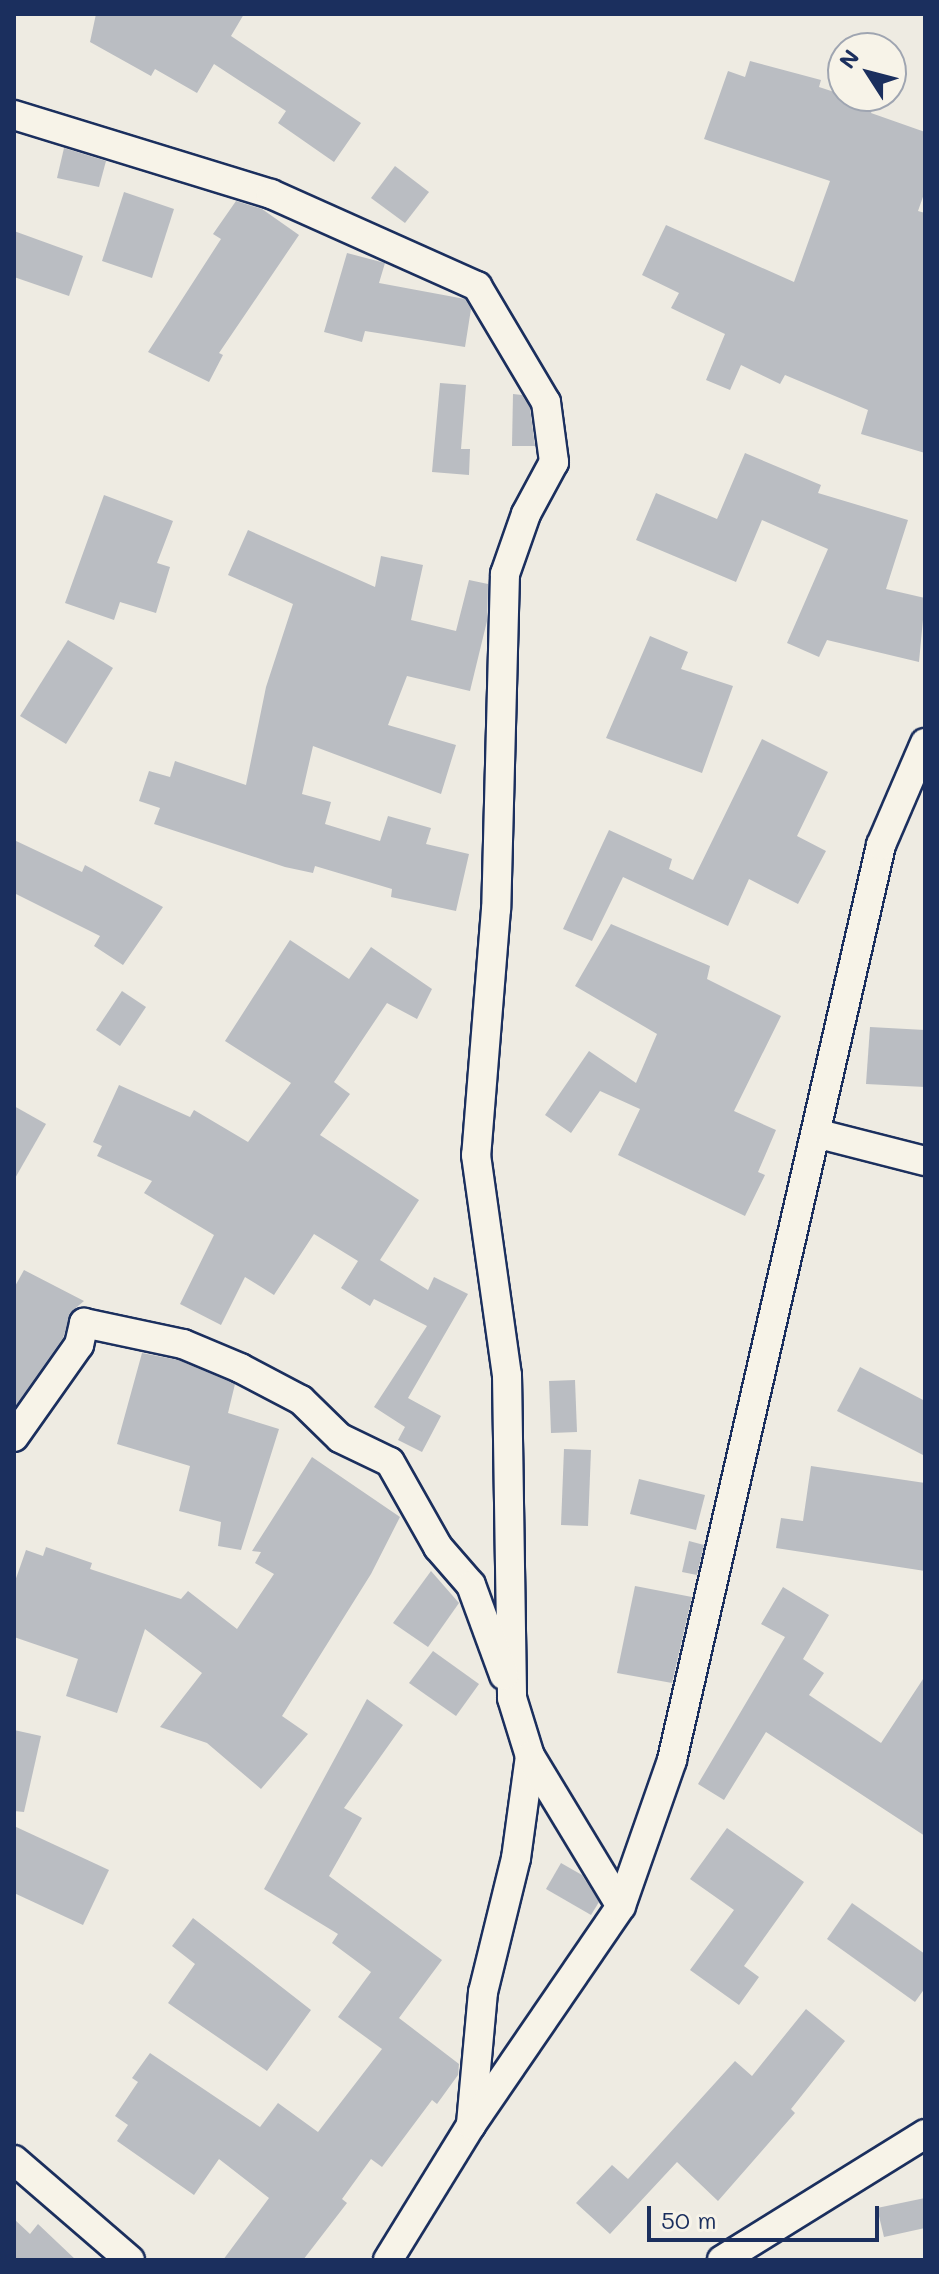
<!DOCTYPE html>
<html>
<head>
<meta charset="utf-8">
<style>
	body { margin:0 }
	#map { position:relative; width:939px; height:2274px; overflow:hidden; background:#eeebe2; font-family:Mali,sans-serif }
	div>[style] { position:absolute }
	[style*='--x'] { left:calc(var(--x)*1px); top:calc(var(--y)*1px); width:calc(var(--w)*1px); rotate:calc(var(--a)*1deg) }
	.building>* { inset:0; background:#babdc2 }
	.roads { filter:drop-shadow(2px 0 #1b2f5e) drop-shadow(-2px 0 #1b2f5e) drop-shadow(0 2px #1b2f5e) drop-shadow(0 -2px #1b2f5e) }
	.minor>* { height:28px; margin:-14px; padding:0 14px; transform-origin:14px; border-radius:14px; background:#f7f3e8 }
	span { translate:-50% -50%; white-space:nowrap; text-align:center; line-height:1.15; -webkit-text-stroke:6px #f7f3e8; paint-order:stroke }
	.frame { position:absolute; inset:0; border:16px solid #1b2f5e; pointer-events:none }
	.north { position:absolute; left:827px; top:32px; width:80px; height:80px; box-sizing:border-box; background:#f7f3e8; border:2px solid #9fa5b1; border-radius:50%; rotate:306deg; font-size:22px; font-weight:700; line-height:32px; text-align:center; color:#1b2f5e }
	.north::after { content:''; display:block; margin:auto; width:28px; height:36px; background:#1b2f5e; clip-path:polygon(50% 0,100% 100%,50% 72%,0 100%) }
	.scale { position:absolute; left:647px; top:2206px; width:232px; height:36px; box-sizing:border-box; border:4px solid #1b2f5e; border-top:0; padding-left:10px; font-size:24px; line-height:28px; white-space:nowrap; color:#1b2f5e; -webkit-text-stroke:6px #f7f3e8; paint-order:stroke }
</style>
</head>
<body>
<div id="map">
	<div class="building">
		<div style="clip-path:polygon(96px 14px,244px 14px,231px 36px,361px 123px,334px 162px,278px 123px,286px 111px,214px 64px,197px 93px,155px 69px,151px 76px,90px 42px)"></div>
		<div style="clip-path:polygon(750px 61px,821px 80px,819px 87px,874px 105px,871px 113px,925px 132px,925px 191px,918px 211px,925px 213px,925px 453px,861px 434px,868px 410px,785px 375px,780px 384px,741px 365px,730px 390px,706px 380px,725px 334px,671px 308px,679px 293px,642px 275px,666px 225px,794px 282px,830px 181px,704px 139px,728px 71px,745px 77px)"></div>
		<div style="clip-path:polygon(64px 148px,106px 161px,99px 187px,57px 178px)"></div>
		<div style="clip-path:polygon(395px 166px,429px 192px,405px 223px,371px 198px)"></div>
		<div style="clip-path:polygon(124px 192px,174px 209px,152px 278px,102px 261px)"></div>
		<div style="clip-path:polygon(236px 201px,262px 209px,299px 235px,219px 353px,223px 355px,209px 382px,148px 352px,221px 239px,213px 234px)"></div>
		<div style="clip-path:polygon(14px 231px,83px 256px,69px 296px,14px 277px)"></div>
		<div style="clip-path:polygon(347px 253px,385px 263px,379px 283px,465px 299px,471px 309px,465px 347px,365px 331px,362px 342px,324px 332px)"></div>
		<div style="clip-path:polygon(440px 383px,466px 385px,461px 449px,470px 449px,469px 475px,432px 472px)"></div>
		<div style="clip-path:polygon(513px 394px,522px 395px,530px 408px,535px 446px,512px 446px)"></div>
		<div style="clip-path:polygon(745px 453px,821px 485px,818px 493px,908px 520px,886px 589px,925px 598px,919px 662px,827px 640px,819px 657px,787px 643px,828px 549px,762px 520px,736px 582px,636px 540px,656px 493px,717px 519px)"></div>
		<div style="clip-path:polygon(104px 495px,173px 521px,157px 563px,170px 567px,156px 613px,120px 602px,114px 620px,65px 603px)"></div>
		<div style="clip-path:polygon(248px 530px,375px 587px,381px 556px,423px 565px,411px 620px,456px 631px,469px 580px,488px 584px,487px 621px,470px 691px,407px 676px,388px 725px,456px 745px,441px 794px,313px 746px,302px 794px,331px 802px,325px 824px,380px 841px,388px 816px,431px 828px,426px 844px,469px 854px,456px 911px,391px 897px,392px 889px,315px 866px,313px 873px,285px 867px,154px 824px,160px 808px,139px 801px,149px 771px,170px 777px,175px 761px,246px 785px,266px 687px,293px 604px,228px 575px)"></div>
		<div style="clip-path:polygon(650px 636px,688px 652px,681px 669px,733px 686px,702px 773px,606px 738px)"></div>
		<div style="clip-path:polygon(68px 640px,113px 668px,66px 744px,20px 716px)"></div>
		<div style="clip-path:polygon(762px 739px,828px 772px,797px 836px,826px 851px,798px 904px,749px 879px,728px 926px,623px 877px,592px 941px,563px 929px,609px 830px,672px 859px,669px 869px,693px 880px)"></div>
		<div style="clip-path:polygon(14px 840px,82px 872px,85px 865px,163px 907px,123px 965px,94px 946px,100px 936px,14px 893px)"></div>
		<div style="clip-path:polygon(611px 924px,710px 966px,707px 979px,781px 1016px,734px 1111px,776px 1130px,758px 1172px,765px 1175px,745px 1216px,618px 1155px,640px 1109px,600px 1091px,571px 1133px,545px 1115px,589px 1051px,636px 1083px,657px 1034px,575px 986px)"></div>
		<div style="clip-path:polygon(290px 940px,349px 979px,371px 947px,432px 989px,417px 1019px,387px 1003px,334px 1082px,350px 1094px,320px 1135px,419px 1200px,380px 1260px,428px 1290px,434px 1277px,468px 1294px,408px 1398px,441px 1416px,422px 1452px,398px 1440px,405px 1427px,374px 1407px,427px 1326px,374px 1299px,370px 1306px,341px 1288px,358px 1261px,314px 1234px,274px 1295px,245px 1277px,221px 1325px,180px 1304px,214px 1235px,144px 1193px,152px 1181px,97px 1156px,102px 1146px,93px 1142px,119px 1085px,190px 1117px,194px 1110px,248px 1142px,291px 1083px,225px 1041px)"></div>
		<div style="clip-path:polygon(122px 991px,146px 1007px,120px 1046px,96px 1030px)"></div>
		<div style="clip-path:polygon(870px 1027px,925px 1030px,925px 1087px,866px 1084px)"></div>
		<div style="clip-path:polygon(14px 1106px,46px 1124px,14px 1180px)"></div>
		<div style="clip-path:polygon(24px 1270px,84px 1301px,71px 1312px,63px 1338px,14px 1408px,14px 1288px)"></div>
		<div style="clip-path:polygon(142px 1353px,178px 1360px,235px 1384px,228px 1413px,279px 1429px,241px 1550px,218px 1546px,221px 1522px,179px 1511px,190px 1466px,117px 1444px)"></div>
		<div style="clip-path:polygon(860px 1367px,925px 1401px,925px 1456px,837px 1411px)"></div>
		<div style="clip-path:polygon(575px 1380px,577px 1432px,551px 1433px,549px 1381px)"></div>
		<div style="clip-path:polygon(564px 1449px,591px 1450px,588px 1526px,561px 1525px)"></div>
		<div style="clip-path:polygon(312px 1457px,400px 1517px,371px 1574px,282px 1716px,308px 1734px,261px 1789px,207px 1743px,160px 1727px,202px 1673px,145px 1629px,117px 1713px,66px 1696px,78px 1659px,14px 1637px,14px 1584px,26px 1550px,43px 1556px,46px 1547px,92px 1563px,90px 1569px,181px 1599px,188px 1591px,237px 1629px,274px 1574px,255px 1563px,261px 1552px,252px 1551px)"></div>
		<div style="clip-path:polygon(811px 1466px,925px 1483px,925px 1571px,776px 1548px,781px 1518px,803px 1521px)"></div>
		<div style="clip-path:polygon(639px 1479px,705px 1495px,696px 1530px,630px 1514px)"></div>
		<div style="clip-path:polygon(689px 1541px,704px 1545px,697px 1575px,682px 1572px)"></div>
		<div style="clip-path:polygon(431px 1571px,459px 1603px,428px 1647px,393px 1623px)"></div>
		<div style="clip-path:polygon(635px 1586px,692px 1597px,672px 1683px,617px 1673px)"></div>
		<div style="clip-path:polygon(783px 1587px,829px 1615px,803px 1659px,824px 1673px,809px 1695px,881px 1743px,925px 1676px,925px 1836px,766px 1732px,724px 1800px,698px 1784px,785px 1637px,761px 1624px)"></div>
		<div style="clip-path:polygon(433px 1651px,479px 1684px,456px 1716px,409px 1683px)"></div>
		<div style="clip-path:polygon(367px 1699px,403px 1725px,344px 1808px,362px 1818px,329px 1876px,442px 1960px,399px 2018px,459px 2064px,458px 2075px,437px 2104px,432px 2100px,382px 2167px,371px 2159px,342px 2199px,347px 2203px,303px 2260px,223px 2260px,269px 2198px,219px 2159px,194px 2195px,117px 2141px,128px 2125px,115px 2116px,138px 2082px,132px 2078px,150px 2053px,260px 2127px,278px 2103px,318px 2132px,382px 2049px,338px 2017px,371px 1972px,332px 1943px,338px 1934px,264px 1889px)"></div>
		<div style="clip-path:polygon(14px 1730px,41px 1736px,24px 1812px,14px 1811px)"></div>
		<div style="clip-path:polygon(14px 1826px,109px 1870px,83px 1925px,14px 1893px)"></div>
		<div style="clip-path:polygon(727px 1828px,804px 1882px,744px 1966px,759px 1977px,739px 2005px,690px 1970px,734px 1910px,690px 1879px)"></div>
		<div style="clip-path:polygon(561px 1863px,582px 1875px,599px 1902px,591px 1915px,546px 1889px)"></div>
		<div style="clip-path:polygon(852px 1903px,925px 1954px,925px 1988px,915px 2002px,827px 1939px)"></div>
		<div style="clip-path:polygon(193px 1918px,311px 2010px,267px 2071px,168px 2003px,195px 1964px,172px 1946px)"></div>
		<div style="clip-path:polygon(806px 2009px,845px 2041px,791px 2109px,795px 2113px,718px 2201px,677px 2162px,610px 2234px,576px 2203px,612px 2165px,628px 2179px,735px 2061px,752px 2076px)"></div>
		<div style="clip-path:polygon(925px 2198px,925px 2228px,884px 2237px,877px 2208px)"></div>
		<div style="clip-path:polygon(14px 2219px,30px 2234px,38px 2224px,76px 2260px,14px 2260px)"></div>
	</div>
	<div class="roads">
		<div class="minor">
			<div style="--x:14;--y:115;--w:269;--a:17.1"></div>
			<div style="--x:271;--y:194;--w:226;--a:24.1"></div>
			<div style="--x:477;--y:286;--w:135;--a:59.3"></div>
			<div style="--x:546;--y:402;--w:61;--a:82.4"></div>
			<div style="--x:554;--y:462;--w:59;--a:118.3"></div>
			<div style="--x:526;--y:514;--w:64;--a:109.3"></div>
			<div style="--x:505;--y:574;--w:335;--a:91.5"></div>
			<div style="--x:496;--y:909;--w:247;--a:94.6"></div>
			<div style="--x:476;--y:1155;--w:222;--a:82"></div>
			<div style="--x:507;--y:1375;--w:323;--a:89.1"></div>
			<div style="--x:512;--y:1698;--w:61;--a:72.8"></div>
			<div style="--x:530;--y:1756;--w:103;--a:97.8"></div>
			<div style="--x:516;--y:1858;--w:138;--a:103.8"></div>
			<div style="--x:483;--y:1992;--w:134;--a:95.2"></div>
			<div style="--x:819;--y:1134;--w:109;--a:14.3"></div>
			<div style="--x:14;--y:1437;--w:113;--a:-54.8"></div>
			<div style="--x:79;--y:1345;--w:23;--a:-77"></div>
			<div style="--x:84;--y:1323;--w:101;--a:12"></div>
			<div style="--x:183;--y:1344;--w:62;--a:22.8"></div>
			<div style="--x:240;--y:1368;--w:69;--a:27.7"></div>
			<div style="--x:301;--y:1400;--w:54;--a:44.3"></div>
			<div style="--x:340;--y:1438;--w:55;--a:25.6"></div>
			<div style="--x:390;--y:1462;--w:98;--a:60.5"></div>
			<div style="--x:438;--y:1547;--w:50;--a:49"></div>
			<div style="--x:471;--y:1585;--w:96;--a:69.9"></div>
			<div style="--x:530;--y:1756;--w:175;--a:58.8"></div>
			<div style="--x:14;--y:2160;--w:153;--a:40.8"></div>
			<div style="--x:388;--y:2260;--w:158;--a:-58.4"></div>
			<div style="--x:471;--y:2125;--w:265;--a:-55.6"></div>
			<div style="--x:621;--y:1906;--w:155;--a:-70.7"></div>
			<div style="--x:672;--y:1760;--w:939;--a:-77.13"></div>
			<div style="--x:881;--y:845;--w:111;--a:-66.7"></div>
			<div style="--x:722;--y:2260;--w:239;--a:-31.8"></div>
		</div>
	</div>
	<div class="frame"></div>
	<div class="north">N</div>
	<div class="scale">50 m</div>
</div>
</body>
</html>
